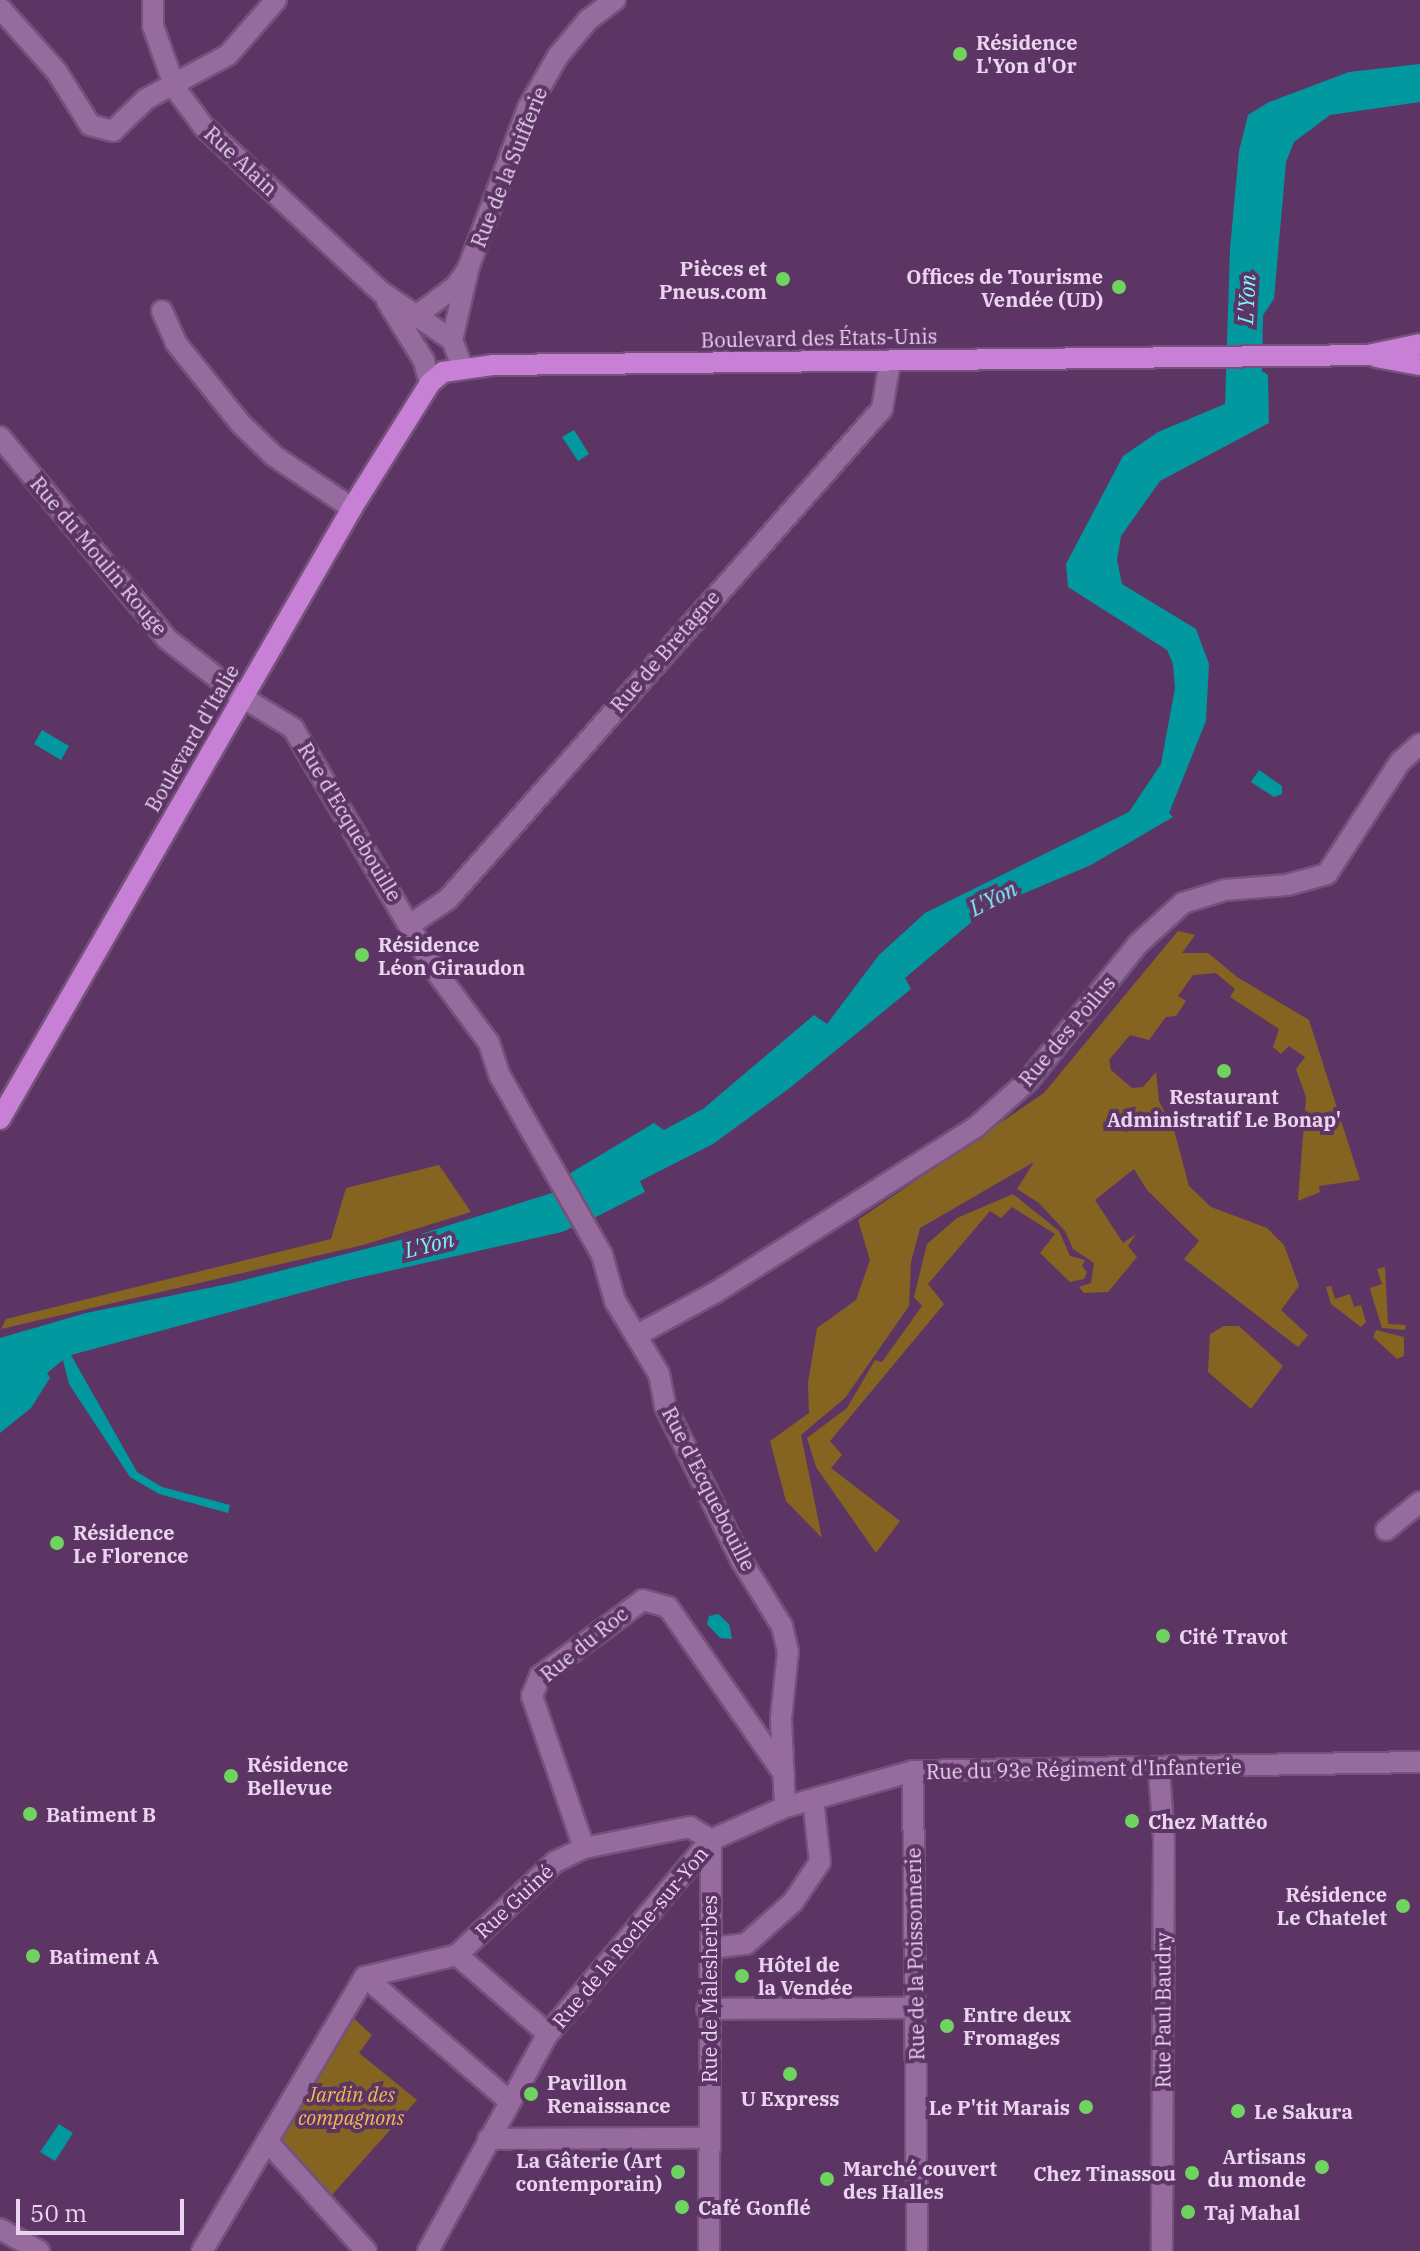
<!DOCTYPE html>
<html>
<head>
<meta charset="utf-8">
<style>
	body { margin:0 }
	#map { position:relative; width:1420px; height:2251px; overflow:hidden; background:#5c3564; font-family:"IBM Plex Serif",serif }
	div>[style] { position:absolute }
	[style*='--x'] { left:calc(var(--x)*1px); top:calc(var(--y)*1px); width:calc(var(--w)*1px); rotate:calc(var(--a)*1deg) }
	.green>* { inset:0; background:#856422 }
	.water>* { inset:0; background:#01989f }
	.roads { filter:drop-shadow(2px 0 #74527a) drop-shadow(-2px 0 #74527a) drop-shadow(0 2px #74527a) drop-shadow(0 -2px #74527a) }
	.minor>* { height:20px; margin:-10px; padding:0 10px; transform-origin:10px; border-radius:10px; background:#966b9e }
	.major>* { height:20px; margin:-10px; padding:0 10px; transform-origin:10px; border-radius:10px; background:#c87fd6 }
	.dots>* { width:22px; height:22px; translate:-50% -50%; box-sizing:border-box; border:4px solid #5c3564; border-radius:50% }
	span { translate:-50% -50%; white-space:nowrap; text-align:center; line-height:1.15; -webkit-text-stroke:8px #5c3564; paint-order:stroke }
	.poi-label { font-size:20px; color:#ebd4f0; font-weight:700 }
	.left { translate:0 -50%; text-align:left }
	.right { translate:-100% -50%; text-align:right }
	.street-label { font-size:20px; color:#ebd4f0 }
	.park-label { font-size:20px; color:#f0ba52; font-style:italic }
	.water-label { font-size:22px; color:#7df4fb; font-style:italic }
	.scale { position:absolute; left:16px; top:2199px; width:168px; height:36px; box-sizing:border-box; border:4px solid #ebd4f0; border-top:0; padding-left:10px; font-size:24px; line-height:28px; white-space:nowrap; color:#ebd4f0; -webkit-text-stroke:6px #5c3564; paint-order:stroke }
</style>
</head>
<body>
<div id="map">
	<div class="green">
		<div style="clip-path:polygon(1178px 931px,1195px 935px,1182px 953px,1208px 953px,1237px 977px,1309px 1020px,1360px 1180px,1319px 1186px,1320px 1192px,1298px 1201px,1306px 1097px,1296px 1069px,1305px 1057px,1289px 1046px,1281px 1054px,1273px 1047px,1279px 1029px,1230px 997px,1235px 989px,1216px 973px,1193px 975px,1178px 996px,1186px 1001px,1176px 1016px,1166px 1017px,1149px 1040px,1130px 1035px,1109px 1060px,1111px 1070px,1132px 1088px,1143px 1087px,1156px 1072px,1159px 1101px,1174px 1130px,1189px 1186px,1211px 1207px,1267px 1228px,1284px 1245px,1299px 1286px,1281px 1310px,1308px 1335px,1298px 1347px,1184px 1259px,1199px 1241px,1147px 1190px,1134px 1169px,1095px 1200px,1123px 1243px,1136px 1234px,1128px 1246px,1137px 1257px,1108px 1292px,1084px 1293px,1079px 1287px,1091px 1283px,1094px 1263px,1073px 1249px,1065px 1231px,1039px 1203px,1017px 1189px,1034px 1162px,920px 1228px,911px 1262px,909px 1306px,845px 1398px,801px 1435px,822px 1538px,786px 1501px,770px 1441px,809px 1413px,808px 1383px,817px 1328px,856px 1300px,870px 1260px,858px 1220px,1044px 1093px)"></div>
		<div style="clip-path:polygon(439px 1165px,471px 1212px,363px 1245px,1px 1329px,6px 1319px,331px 1239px,346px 1188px)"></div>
		<div style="clip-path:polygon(1013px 1194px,1059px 1231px,1070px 1256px,1085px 1260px,1082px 1266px,1087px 1272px,1084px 1279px,1070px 1282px,1040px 1253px,1055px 1234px,1012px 1207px,1001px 1218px,990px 1211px,928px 1284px,944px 1304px,830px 1441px,842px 1455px,831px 1468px,900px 1521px,876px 1553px,816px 1467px,807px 1438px,847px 1408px,875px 1360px,882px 1362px,922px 1306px,914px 1297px,927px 1244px,957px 1218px)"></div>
		<div style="clip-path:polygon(1385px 1267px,1388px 1324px,1406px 1325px,1405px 1330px,1382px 1328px,1373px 1299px,1370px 1288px,1382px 1284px,1377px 1269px)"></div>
		<div style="clip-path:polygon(1331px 1286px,1335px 1299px,1350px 1294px,1354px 1307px,1361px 1305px,1366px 1322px,1361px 1327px,1331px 1304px,1326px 1287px)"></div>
		<div style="clip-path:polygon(1224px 1326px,1239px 1326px,1283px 1366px,1251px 1409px,1208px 1372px,1210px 1334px)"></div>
		<div style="clip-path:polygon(1376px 1330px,1404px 1337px,1404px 1356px,1397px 1359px,1373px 1337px)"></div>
		<div style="clip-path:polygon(352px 2017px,372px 2035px,359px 2053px,417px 2100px,330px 2197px,278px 2143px)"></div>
	</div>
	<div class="water">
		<div style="clip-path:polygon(1420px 64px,1420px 102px,1330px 115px,1294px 142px,1286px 162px,1274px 299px,1263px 315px,1262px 371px,1268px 375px,1269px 423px,1160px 481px,1121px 536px,1117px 560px,1122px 584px,1196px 629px,1209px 664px,1206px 721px,1169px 813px,1173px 817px,1091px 865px,987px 909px,905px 978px,911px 989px,791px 1087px,713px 1144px,640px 1181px,645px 1192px,594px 1218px,562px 1232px,345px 1281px,71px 1355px,137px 1472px,162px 1487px,230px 1505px,228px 1513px,159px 1494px,130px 1477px,69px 1384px,63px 1360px,47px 1373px,50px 1378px,31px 1408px,0 1433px,0 1338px,86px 1313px,233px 1283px,408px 1238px,552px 1193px,572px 1172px,654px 1123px,664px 1130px,703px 1109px,814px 1015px,827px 1024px,879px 955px,925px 913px,1129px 812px,1161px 764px,1175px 688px,1173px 664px,1167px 650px,1068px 587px,1066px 564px,1123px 456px,1158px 432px,1225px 404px,1230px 249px,1239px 151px,1248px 115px,1269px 102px,1349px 72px)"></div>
		<div style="clip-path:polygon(574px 430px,589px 454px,578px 461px,562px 437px)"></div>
		<div style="clip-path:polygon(42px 730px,69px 746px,61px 760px,34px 744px)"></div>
		<div style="clip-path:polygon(1259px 770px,1282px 786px,1282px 794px,1274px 797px,1251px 782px)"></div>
		<div style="clip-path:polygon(718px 1614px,729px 1624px,732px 1639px,720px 1638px,707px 1624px,709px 1616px)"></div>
		<div style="clip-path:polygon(59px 2124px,73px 2133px,55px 2161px,40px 2152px)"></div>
	</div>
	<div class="roads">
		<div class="minor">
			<div style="--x:153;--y:0;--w:26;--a:90"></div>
			<div style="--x:153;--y:26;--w:66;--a:70.5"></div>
			<div style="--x:175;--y:88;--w:49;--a:53.4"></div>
			<div style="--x:204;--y:127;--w:241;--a:43"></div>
			<div style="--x:380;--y:291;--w:87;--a:34.2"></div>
			<div style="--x:452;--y:340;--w:30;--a:69"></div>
			<div style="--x:0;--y:8;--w:86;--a:48.3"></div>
			<div style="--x:57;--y:72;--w:62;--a:58.1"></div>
			<div style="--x:90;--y:125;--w:24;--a:15"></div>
			<div style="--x:113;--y:131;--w:46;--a:-44.1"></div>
			<div style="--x:146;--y:99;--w:93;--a:-28.2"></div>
			<div style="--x:228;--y:55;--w:73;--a:-48.9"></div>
			<div style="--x:387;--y:301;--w:70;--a:58.3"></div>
			<div style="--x:424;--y:361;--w:23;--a:75"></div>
			<div style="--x:162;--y:311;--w:35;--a:66"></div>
			<div style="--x:176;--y:343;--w:102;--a:51.3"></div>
			<div style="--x:240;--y:423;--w:47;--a:44.1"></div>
			<div style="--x:274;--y:456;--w:94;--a:33.7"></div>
			<div style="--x:408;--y:322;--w:60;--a:-36.9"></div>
			<div style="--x:456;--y:286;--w:19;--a:-55"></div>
			<div style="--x:452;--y:340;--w:76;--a:-77.1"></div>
			<div style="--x:469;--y:266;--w:169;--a:-69.5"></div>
			<div style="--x:528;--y:108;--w:60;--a:-60"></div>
			<div style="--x:558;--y:56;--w:47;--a:-50.2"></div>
			<div style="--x:588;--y:20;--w:34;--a:-37"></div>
			<div style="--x:0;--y:437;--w:262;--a:50.4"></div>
			<div style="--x:167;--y:639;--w:95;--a:37.7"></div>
			<div style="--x:242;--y:697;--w:60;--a:31.3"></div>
			<div style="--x:293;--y:728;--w:281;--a:59.6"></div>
			<div style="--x:435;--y:970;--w:91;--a:53.5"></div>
			<div style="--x:489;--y:1043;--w:35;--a:72"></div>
			<div style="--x:500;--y:1076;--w:206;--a:60.3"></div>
			<div style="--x:602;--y:1255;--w:48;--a:74.2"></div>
			<div style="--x:615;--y:1301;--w:85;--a:58.9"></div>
			<div style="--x:659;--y:1374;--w:33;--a:79"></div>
			<div style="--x:665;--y:1406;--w:172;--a:63.7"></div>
			<div style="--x:741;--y:1560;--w:78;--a:58.2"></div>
			<div style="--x:782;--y:1626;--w:26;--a:77"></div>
			<div style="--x:788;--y:1651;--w:68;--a:95.9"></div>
			<div style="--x:781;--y:1719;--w:88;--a:87.4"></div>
			<div style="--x:411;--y:924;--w:45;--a:-34"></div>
			<div style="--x:448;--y:899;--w:655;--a:-48.47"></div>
			<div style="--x:882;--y:409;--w:49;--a:-80.5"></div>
			<div style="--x:637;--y:1335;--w:90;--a:-28.6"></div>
			<div style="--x:716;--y:1292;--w:308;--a:-32.4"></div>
			<div style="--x:976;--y:1127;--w:71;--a:-41.6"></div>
			<div style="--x:1029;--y:1080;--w:174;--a:-51.3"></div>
			<div style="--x:1138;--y:944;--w:61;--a:-42.3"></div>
			<div style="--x:1183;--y:903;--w:44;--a:-17.2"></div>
			<div style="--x:1225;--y:890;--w:62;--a:-4.6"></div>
			<div style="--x:1287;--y:885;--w:41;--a:-15.4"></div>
			<div style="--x:1327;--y:874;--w:134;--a:-56.9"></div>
			<div style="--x:1400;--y:762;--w:27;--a:-42"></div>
			<div style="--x:1386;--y:1530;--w:44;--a:-39.5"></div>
			<div style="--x:1159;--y:1770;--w:70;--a:85.9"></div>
			<div style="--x:1164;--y:1840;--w:411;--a:90.3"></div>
			<div style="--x:913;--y:1771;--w:480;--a:89.5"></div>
			<div style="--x:584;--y:1848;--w:161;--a:-108.9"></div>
			<div style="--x:532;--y:1696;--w:22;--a:-68"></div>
			<div style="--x:540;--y:1676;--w:128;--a:-36.4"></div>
			<div style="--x:643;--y:1600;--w:26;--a:16"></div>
			<div style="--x:668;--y:1607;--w:203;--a:55.2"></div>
			<div style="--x:712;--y:1948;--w:34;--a:-7"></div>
			<div style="--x:746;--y:1944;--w:63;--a:-41.8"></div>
			<div style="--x:793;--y:1902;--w:48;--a:-56"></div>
			<div style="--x:820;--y:1862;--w:63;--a:-96.3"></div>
			<div style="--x:457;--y:1955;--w:135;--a:-43.5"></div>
			<div style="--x:555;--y:1862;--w:32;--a:-26"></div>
			<div style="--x:584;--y:1848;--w:108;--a:-11.2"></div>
			<div style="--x:690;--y:1827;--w:25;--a:32"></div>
			<div style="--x:457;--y:1955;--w:95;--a:166.6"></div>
			<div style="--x:365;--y:1977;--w:190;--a:40.7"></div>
			<div style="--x:707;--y:2009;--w:208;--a:-0.3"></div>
			<div style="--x:548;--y:2034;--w:253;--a:-50"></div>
			<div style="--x:711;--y:1840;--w:81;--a:-24"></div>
			<div style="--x:785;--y:1807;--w:133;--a:-15.7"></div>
			<div style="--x:913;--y:1771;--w:507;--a:-1.02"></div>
			<div style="--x:488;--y:2139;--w:220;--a:-0.3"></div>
			<div style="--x:267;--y:2141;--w:148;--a:48"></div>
			<div style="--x:0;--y:2229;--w:45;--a:29.4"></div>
			<div style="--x:202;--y:2251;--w:319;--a:-59.3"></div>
			<div style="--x:428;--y:2251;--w:248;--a:-61.1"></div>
			<div style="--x:548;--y:2034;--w:121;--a:-139"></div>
			<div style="--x:709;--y:2251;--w:411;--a:-89.7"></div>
		</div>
		<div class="major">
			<div style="--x:1376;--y:357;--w:45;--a:10.3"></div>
			<div style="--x:0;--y:1119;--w:705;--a:-60.05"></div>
			<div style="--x:352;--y:508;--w:147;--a:-58"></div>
			<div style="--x:430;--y:383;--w:17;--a:-40"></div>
			<div style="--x:443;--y:372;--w:50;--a:-8"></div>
			<div style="--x:493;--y:365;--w:875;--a:-0.65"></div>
			<div style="--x:1368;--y:355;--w:53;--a:-11.9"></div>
		</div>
	</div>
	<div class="dots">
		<div style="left:960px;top:54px;background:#6fd35f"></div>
		<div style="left:783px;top:279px;background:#6fd35f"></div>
		<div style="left:1119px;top:287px;background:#6fd35f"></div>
		<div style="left:362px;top:955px;background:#6fd35f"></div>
		<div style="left:1224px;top:1071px;background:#6fd35f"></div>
		<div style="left:57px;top:1543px;background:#6fd35f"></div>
		<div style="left:1163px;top:1636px;background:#6fd35f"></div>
		<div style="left:231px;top:1776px;background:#6fd35f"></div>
		<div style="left:30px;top:1814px;background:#6fd35f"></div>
		<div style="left:1132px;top:1821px;background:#6fd35f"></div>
		<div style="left:1403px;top:1906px;background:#6fd35f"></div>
		<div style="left:33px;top:1956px;background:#6fd35f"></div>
		<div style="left:742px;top:1976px;background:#6fd35f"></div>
		<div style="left:947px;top:2026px;background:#6fd35f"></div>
		<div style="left:790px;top:2074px;background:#6fd35f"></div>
		<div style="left:531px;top:2094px;background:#6fd35f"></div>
		<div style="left:1086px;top:2107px;background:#6fd35f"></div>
		<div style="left:1238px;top:2111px;background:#6fd35f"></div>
		<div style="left:1322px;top:2167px;background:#6fd35f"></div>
		<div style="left:678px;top:2172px;background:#6fd35f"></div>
		<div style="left:1192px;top:2173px;background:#6fd35f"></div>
		<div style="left:827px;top:2179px;background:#6fd35f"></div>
		<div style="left:682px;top:2207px;background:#6fd35f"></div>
		<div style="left:1188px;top:2212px;background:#6fd35f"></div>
	</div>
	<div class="poi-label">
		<span class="left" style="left:976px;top:54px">Résidence<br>L'Yon d'Or</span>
		<span class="right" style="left:767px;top:280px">Pièces et<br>Pneus.com</span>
		<span class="right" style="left:1103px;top:288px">Offices de Tourisme<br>Vendée (UD)</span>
		<span class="left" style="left:378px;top:956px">Résidence<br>Léon Giraudon</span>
		<span style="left:1224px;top:1108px">Restaurant<br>Administratif Le Bonap'</span>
		<span class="left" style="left:73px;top:1544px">Résidence<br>Le Florence</span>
		<span class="left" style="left:1179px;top:1636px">Cité Travot</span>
		<span class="left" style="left:247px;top:1776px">Résidence<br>Bellevue</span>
		<span class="left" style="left:46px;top:1814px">Batiment B</span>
		<span class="left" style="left:1148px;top:1821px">Chez Mattéo</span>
		<span class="right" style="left:1387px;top:1906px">Résidence<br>Le Chatelet</span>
		<span class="left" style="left:49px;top:1956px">Batiment A</span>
		<span class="left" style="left:758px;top:1976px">Hôtel de<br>la Vendée</span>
		<span class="left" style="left:963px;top:2026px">Entre deux<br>Fromages</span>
		<span class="left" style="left:547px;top:2094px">Pavillon<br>Renaissance</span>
		<span style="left:790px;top:2098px">U Express</span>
		<span class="right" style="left:1070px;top:2107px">Le P'tit Marais</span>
		<span class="left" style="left:1254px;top:2111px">Le Sakura</span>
		<span class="right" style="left:1306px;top:2168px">Artisans<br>du monde</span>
		<span class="right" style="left:662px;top:2172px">La Gâterie (Art<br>contemporain)</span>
		<span class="left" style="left:843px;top:2180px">Marché couvert<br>des Halles</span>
		<span class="right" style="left:1176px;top:2173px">Chez Tinassou</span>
		<span class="left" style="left:698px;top:2207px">Café Gonflé</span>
		<span class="left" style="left:1204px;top:2212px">Taj Mahal</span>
	</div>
	<div class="street-label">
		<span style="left:241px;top:161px;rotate:43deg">Rue Alain</span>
		<span style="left:509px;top:167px;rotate:-68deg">Rue de la Suifferie</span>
		<span style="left:819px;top:338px;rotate:-1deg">Boulevard des États-Unis</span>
		<span style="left:99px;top:556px;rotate:50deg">Rue du Moulin Rouge</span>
		<span style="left:665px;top:651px;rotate:-49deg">Rue de Bretagne</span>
		<span style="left:192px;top:738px;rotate:-60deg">Boulevard d'Italie</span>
		<span style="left:350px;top:822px;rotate:59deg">Rue d'Ecquebouille</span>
		<span style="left:1067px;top:1031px;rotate:-50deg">Rue des Poilus</span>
		<span style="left:709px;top:1489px;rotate:63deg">Rue d'Ecquebouille</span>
		<span style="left:584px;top:1644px;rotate:-39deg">Rue du Roc</span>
		<span style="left:1084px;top:1769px;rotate:-1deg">Rue du 93e Régiment d'Infanterie</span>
		<span style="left:514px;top:1901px;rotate:-43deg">Rue Guiné</span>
		<span style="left:630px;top:1937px;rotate:-50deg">Rue de la Roche-sur-Yon</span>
		<span style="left:915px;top:1954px;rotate:-91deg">Rue de la Poissonnerie</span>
		<span style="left:709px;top:1989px;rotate:-90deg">Rue de Malesherbes</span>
		<span style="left:1163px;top:2010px;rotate:-90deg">Rue Paul Baudry</span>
	</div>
	<div class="park-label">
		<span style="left:351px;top:2106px">Jardin des<br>compagnons</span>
	</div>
	<div class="water-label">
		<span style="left:1246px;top:299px;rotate:-87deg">L'Yon</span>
		<span style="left:993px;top:898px;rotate:-27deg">L'Yon</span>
		<span style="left:429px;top:1244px;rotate:-14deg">L'Yon</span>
	</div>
	<div class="scale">50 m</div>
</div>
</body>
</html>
